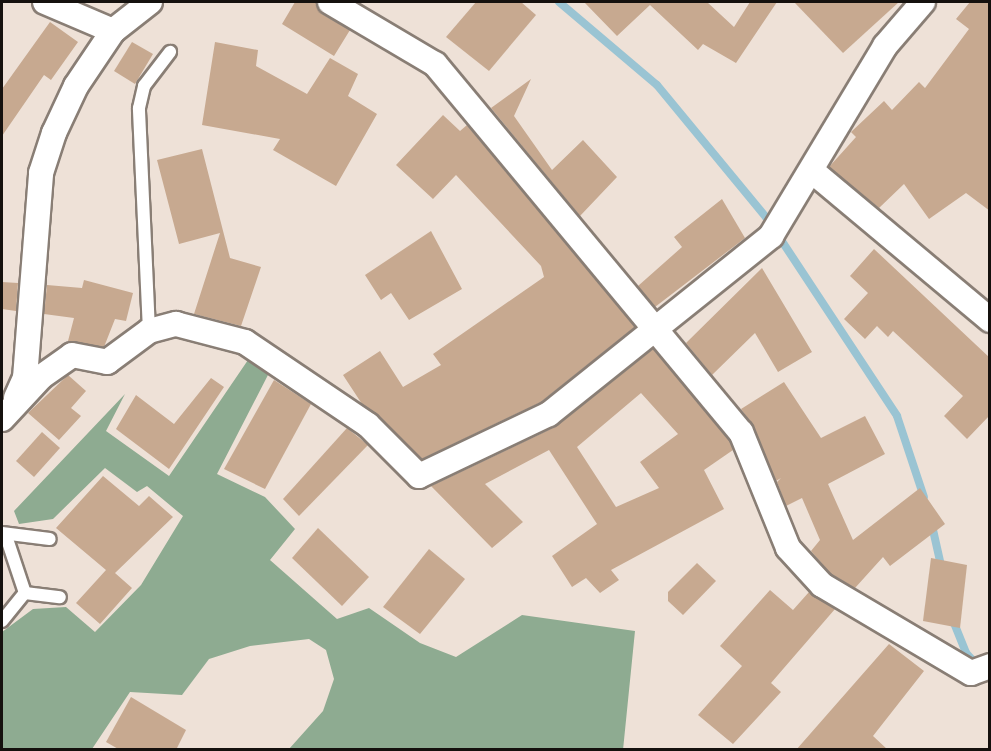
<!DOCTYPE html>
<html>
<head>
<meta charset="utf-8">
<style>
	body { margin:0 }
	#map { position:relative; width:991px; height:751px; overflow:hidden; background:#eee1d7; font-family:"Titillium Web",sans-serif }
	div>[style] { position:absolute }
	[style*='--x'] { left:calc(var(--x)*1px); top:calc(var(--y)*1px); width:calc(var(--w)*1px); rotate:calc(var(--a)*1deg) }
	.forest>* { inset:0; background:#8eab91 }
	.stream>* { height:8px; margin:-4px; padding:0 4px; transform-origin:4px; border-radius:4px; background:#9ac4d3 }
	.building>* { inset:0; background:#c7a990 }
	.roads { filter:drop-shadow(2px 0 #897e75) drop-shadow(-2px 0 #897e75) drop-shadow(0 2px #897e75) drop-shadow(0 -2px #897e75) }
	.lane>* { height:12px; margin:-6px; padding:0 6px; transform-origin:6px; border-radius:6px; background:#fff }
	.street>* { height:24px; margin:-12px; padding:0 12px; transform-origin:12px; border-radius:12px; background:#fff }
	span { translate:-50% -50%; white-space:nowrap; text-align:center; line-height:1.15; -webkit-text-stroke:6px #eee1d7; paint-order:stroke }
	.frame { position:absolute; inset:0; border:3px solid #15110e; pointer-events:none }
</style>
</head>
<body>
<div id="map">
	<div class="forest">
		<div style="clip-path:polygon(248px 360px,269px 373px,217px 474px,265px 497px,295px 529px,270px 560px,337px 619px,369px 608px,420px 643px,456px 657px,522px 615px,635px 631px,623px 750px,289px 749px,323px 711px,334px 679px,326px 650px,309px 639px,250px 646px,209px 659px,182px 695px,130px 692px,92px 749px,2px 749px,2px 632px,33px 609px,66px 607px,95px 632px,141px 585px,183px 516px,147px 486px,137px 492px,105px 468px,53px 519px,19px 524px,14px 511px,125px 394px,106px 431px,169px 476px)"></div>
	</div>
	<div class="stream">
		<div style="--x:559;--y:2;--w:128;--a:40.3"></div>
		<div style="--x:657;--y:85;--w:171;--a:50.5"></div>
		<div style="--x:766;--y:217;--w:238;--a:56.6"></div>
		<div style="--x:897;--y:416;--w:85;--a:71.6"></div>
		<div style="--x:931;--y:521;--w:50;--a:77.3"></div>
		<div style="--x:952;--y:618;--w:38;--a:68"></div>
		<div style="--x:966;--y:653;--w:18;--a:47"></div>
	</div>
	<div class="building">
		<div style="clip-path:polygon(295px 2px,316px 2px,322px 14px,350px 30px,334px 56px,282px 24px)"></div>
		<div style="clip-path:polygon(476px 2px,521px 2px,536px 15px,489px 71px,446px 37px)"></div>
		<div style="clip-path:polygon(584px 2px,707px 2px,734px 27px,750px 2px,777px 2px,736px 63px,703px 44px,698px 50px,650px 5px,617px 36px)"></div>
		<div style="clip-path:polygon(794px 2px,899px 2px,843px 53px)"></div>
		<div style="clip-path:polygon(970px 2px,990px 2px,990px 211px,966px 193px,929px 219px,904px 184px,879px 208px,829px 167px,856px 137px,851px 132px,884px 101px,892px 110px,919px 82px,925px 88px,969px 29px,956px 19px)"></div>
		<div style="clip-path:polygon(50px 22px,78px 42px,51px 80px,44px 75px,2px 136px,2px 89px)"></div>
		<div style="clip-path:polygon(132px 42px,153px 54px,135px 84px,114px 71px)"></div>
		<div style="clip-path:polygon(215px 42px,258px 50px,256px 66px,307px 94px,330px 58px,358px 74px,348px 96px,377px 114px,336px 186px,273px 150px,280px 139px,202px 125px)"></div>
		<div style="clip-path:polygon(531px 79px,514px 116px,552px 170px,583px 140px,617px 177px,580px 216px,491px 108px)"></div>
		<div style="clip-path:polygon(443px 115px,460px 131px,467px 125px,635px 327px,541px 402px,422px 459px,362px 404px,343px 375px,380px 351px,403px 387px,441px 365px,433px 354px,544px 277px,541px 266px,456px 175px,433px 199px,396px 165px)"></div>
		<div style="clip-path:polygon(202px 149px,230px 258px,261px 267px,241px 326px,194px 314px,220px 233px,179px 244px,157px 160px)"></div>
		<div style="clip-path:polygon(722px 199px,745px 238px,655px 307px,638px 286px,682px 247px,674px 237px)"></div>
		<div style="clip-path:polygon(431px 231px,462px 289px,409px 320px,391px 293px,381px 300px,365px 275px)"></div>
		<div style="clip-path:polygon(874px 249px,990px 358px,990px 415px,967px 439px,944px 416px,963px 396px,893px 331px,888px 337px,877px 326px,865px 339px,844px 319px,868px 293px,850px 276px)"></div>
		<div style="clip-path:polygon(762px 268px,812px 352px,778px 372px,755px 333px,712px 375px,686px 343px)"></div>
		<div style="clip-path:polygon(84px 280px,133px 293px,126px 321px,115px 319px,104px 347px,68px 341px,74px 318px,44px 314px,47px 285px,82px 288px)"></div>
		<div style="clip-path:polygon(2px 282px,18px 283px,16px 311px,2px 309px)"></div>
		<div style="clip-path:polygon(evenodd,653px 349px,729px 439px,733px 450px,704px 470px,724px 509px,611px 570px,619px 580px,600px 593px,586px 578px,572px 587px,552px 556px,597px 524px,549px 450px,485px 484px,523px 522px,492px 548px,431px 486px,555px 427px,653px 349px,641px 393px,678px 434px,640px 462px,659px 488px,616px 507px,577px 447px,641px 393px)"></div>
		<div style="clip-path:polygon(68px 375px,86px 391px,71px 408px,81px 416px,59px 440px,28px 413px)"></div>
		<div style="clip-path:polygon(211px 378px,224px 387px,169px 469px,116px 429px,136px 395px,174px 424px)"></div>
		<div style="clip-path:polygon(274px 380px,311px 404px,265px 489px,224px 469px)"></div>
		<div style="clip-path:polygon(784px 382px,821px 438px,865px 416px,885px 454px,828px 484px,853px 540px,920px 488px,945px 524px,890px 566px,883px 557px,855px 588px,831px 574px,811px 551px,820px 540px,802px 498px,786px 506px,777px 482px,781px 478px,776px 481px,754px 427px,741px 409px)"></div>
		<div style="clip-path:polygon(347px 428px,368px 445px,299px 516px,283px 499px)"></div>
		<div style="clip-path:polygon(42px 432px,60px 448px,34px 477px,16px 461px)"></div>
		<div style="clip-path:polygon(103px 476px,139px 506px,149px 496px,173px 517px,115px 573px,132px 588px,100px 624px,76px 603px,106px 570px,56px 528px)"></div>
		<div style="clip-path:polygon(318px 528px,369px 577px,342px 606px,292px 558px)"></div>
		<div style="clip-path:polygon(429px 549px,465px 579px,420px 634px,383px 607px)"></div>
		<div style="clip-path:polygon(931px 558px,967px 565px,960px 628px,923px 621px)"></div>
		<div style="clip-path:polygon(697px 563px,716px 581px,683px 615px,668px 601px,668px 592px)"></div>
		<div style="clip-path:polygon(770px 590px,793px 610px,809px 592px,835px 609px,771px 683px,781px 692px,733px 744px,698px 715px,742px 666px,720px 646px)"></div>
		<div style="clip-path:polygon(889px 644px,924px 671px,873px 736px,888px 750px,796px 750px)"></div>
		<div style="clip-path:polygon(131px 697px,186px 730px,176px 750px,120px 750px,106px 742px)"></div>
	</div>
	<div class="roads">
		<div class="lane">
			<div style="--x:149;--y:331;--w:223;--a:-92.6"></div>
			<div style="--x:139;--y:108;--w:23;--a:-77"></div>
			<div style="--x:144;--y:86;--w:43;--a:-52.6"></div>
			<div style="--x:2;--y:533;--w:48;--a:7.1"></div>
			<div style="--x:6;--y:536;--w:60;--a:71.6"></div>
			<div style="--x:25;--y:593;--w:35;--a:7"></div>
			<div style="--x:2;--y:621;--w:36;--a:-51"></div>
		</div>
		<div class="street">
			<div style="--x:45;--y:2;--w:74;--a:23.1"></div>
			<div style="--x:330;--y:2;--w:122;--a:30.6"></div>
			<div style="--x:435;--y:64;--w:479;--a:50.3"></div>
			<div style="--x:741;--y:432;--w:125;--a:67.9"></div>
			<div style="--x:788;--y:548;--w:50;--a:47.4"></div>
			<div style="--x:822;--y:585;--w:173;--a:30.6"></div>
			<div style="--x:971;--y:673;--w:20;--a:-20"></div>
			<div style="--x:812;--y:171;--w:232;--a:39.9"></div>
			<div style="--x:16;--y:398;--w:22;--a:-66"></div>
			<div style="--x:25;--y:378;--w:206;--a:-85.5"></div>
			<div style="--x:41;--y:173;--w:42;--a:-72"></div>
			<div style="--x:54;--y:133;--w:52;--a:-64.9"></div>
			<div style="--x:76;--y:86;--w:66;--a:-56.1"></div>
			<div style="--x:113;--y:31;--w:47;--a:-38.1"></div>
			<div style="--x:2;--y:419;--w:57;--a:-47.1"></div>
			<div style="--x:41;--y:377;--w:38;--a:-35"></div>
			<div style="--x:72;--y:355;--w:36;--a:11"></div>
			<div style="--x:107;--y:362;--w:52;--a:-36.4"></div>
			<div style="--x:149;--y:331;--w:28;--a:-15"></div>
			<div style="--x:176;--y:324;--w:71;--a:14.6"></div>
			<div style="--x:245;--y:342;--w:148;--a:34"></div>
			<div style="--x:368;--y:425;--w:72;--a:45"></div>
			<div style="--x:419;--y:476;--w:144;--a:-25.5"></div>
			<div style="--x:549;--y:414;--w:285;--a:-38.7"></div>
			<div style="--x:771;--y:236;--w:222;--a:-59"></div>
			<div style="--x:885;--y:46;--w:58;--a:-49.2"></div>
		</div>
	</div>
	<div class="frame"></div>
</div>
</body>
</html>
